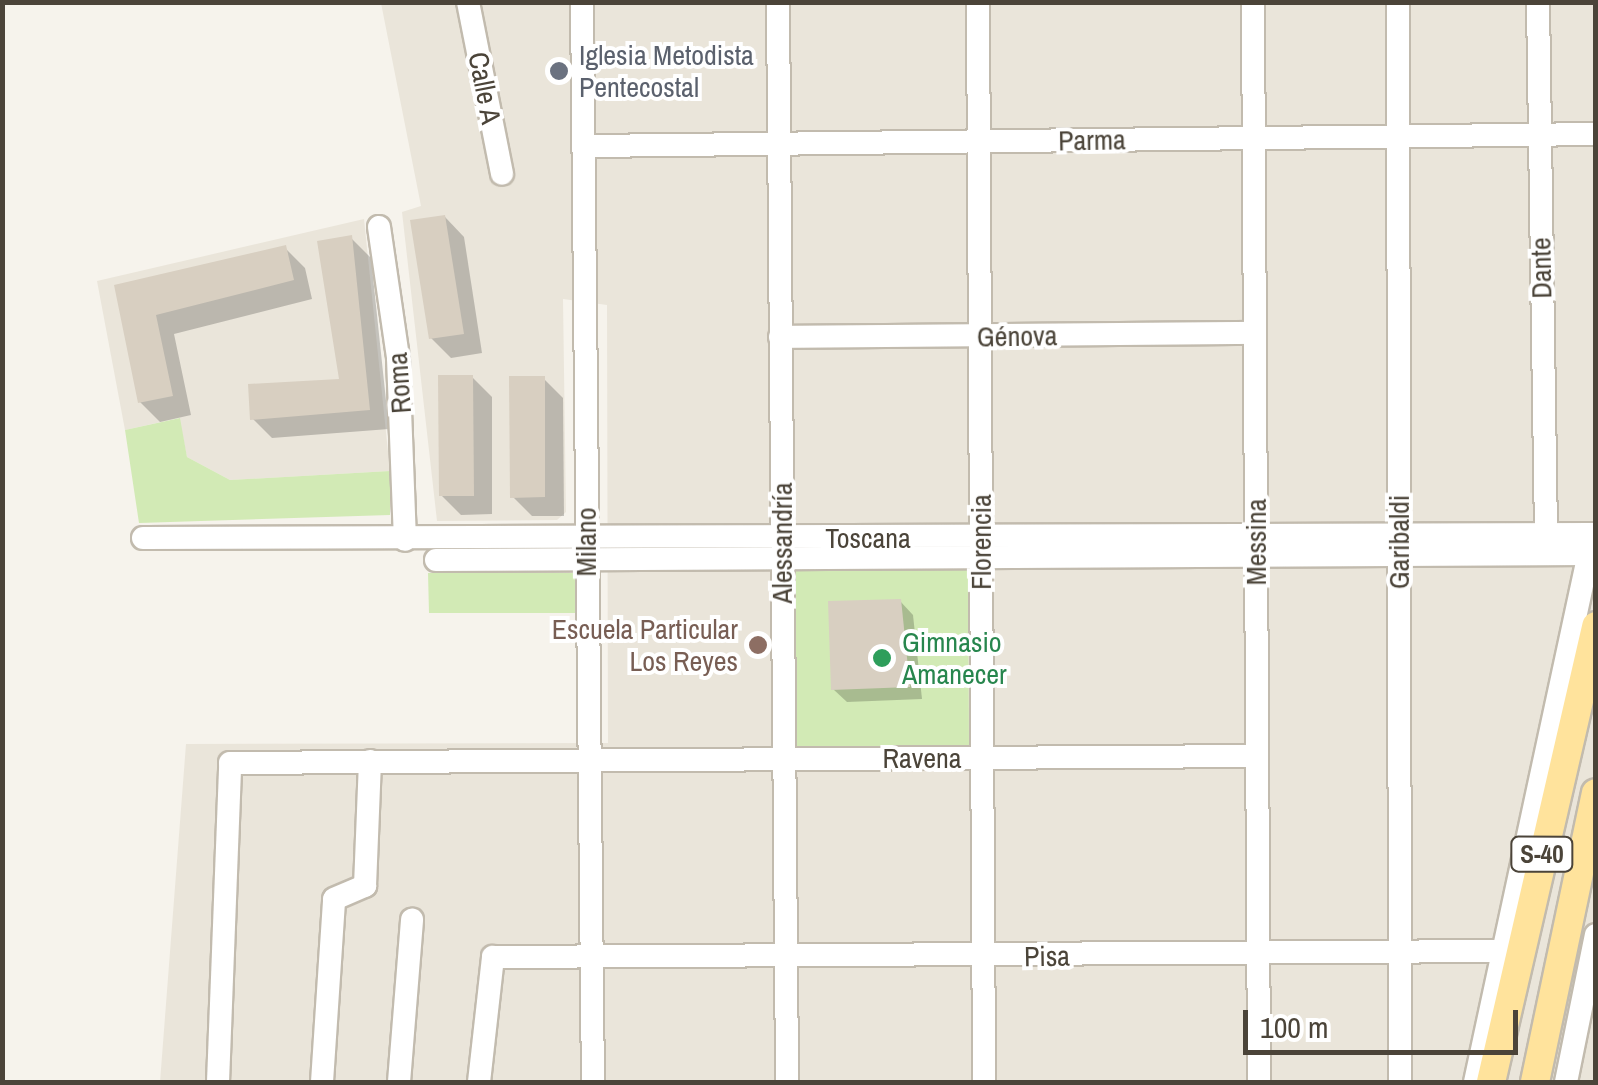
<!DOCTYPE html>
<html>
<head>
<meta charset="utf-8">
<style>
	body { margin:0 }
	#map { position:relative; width:1598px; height:1085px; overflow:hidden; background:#f6f3ec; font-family:"Archivo Narrow",sans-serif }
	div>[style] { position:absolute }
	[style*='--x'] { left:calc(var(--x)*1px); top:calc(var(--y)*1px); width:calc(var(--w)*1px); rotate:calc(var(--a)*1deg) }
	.residential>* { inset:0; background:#eae5da }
	.green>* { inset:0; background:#d2eab5 }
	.shadow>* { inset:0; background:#0003 }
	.building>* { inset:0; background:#d8cfc1 }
	.roads { filter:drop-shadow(2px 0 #c2bbae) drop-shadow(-2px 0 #c2bbae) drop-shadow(0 2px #c2bbae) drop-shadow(0 -2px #c2bbae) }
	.minor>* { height:22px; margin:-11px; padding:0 11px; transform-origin:11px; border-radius:11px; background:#fff }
	.major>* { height:28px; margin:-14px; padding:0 14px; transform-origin:14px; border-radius:14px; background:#ffe39c }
	.dots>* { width:28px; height:28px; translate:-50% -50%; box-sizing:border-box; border:5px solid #fff; border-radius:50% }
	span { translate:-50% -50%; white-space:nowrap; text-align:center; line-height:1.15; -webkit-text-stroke:8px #fff; paint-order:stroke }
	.shield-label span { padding:2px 8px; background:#fff; border:2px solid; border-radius:8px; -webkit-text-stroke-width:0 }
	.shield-label { font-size:25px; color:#4b4439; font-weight:700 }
	.worship-label { font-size:28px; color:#5b616d }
	.left { translate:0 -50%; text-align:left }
	.street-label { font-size:28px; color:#4b4439 }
	.education-label { font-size:28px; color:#785e54 }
	.right { translate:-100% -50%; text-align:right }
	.leisure-label { font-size:28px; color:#27864d }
	.frame { position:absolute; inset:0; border:5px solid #4b4439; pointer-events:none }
	.scale { position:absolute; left:1243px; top:1010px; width:275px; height:45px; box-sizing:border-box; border:5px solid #4b4439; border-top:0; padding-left:12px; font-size:30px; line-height:35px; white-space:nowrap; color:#4b4439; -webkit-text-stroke:8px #fff; paint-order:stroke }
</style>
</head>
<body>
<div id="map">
	<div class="residential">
		<div style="clip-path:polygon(381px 3px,1595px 3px,1595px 1082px,160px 1082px,186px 744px,608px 743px,607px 305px,563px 299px,566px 512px,557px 520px,437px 521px,402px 212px,421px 206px)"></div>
		<div style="clip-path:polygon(364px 219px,390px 471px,230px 480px,187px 457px,179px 418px,125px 430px,97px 281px)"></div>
	</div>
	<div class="green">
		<div style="clip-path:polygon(180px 418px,187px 457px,230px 480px,390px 471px,390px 515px,139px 523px,125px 430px)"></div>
		<div style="clip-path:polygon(968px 567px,969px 747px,796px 748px,795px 568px)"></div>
		<div style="clip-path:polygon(428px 573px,575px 573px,581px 613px,429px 613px)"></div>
	</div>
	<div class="shadow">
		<div style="clip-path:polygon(445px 217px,464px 237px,482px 353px,451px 358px,431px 338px)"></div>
		<div style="clip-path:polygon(351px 238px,371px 258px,389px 429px,272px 438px,253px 419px,342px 382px)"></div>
		<div style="clip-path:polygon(285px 248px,305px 268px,312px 299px,174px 334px,191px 415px,160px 422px,140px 402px,116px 287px)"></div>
		<div style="clip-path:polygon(472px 377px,492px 397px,492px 514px,461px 515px,441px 495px)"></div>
		<div style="clip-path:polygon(544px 379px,563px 398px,564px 516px,532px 516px,512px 496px)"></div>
		<div style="clip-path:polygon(900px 601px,913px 615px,922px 699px,847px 702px,833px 689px)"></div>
	</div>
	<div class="building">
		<div style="clip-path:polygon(445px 215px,464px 334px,429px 339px,410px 220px)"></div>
		<div style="clip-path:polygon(352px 235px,370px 410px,250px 420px,248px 384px,339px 379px,317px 241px)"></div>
		<div style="clip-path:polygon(286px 245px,294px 280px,156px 315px,173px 396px,138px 403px,114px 285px)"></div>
		<div style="clip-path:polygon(438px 375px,473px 375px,474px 496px,439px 496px)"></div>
		<div style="clip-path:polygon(509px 376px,545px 376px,545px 497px,510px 498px)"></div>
		<div style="clip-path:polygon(901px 599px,910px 687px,831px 690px,828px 601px)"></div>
	</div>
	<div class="roads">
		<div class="minor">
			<div style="--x:468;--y:2;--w:175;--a:78.8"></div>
			<div style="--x:582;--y:2;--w:1080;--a:89.42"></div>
			<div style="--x:778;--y:2;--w:1080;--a:89.52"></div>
			<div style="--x:978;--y:2;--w:1080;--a:89.68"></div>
			<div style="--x:1253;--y:2;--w:1080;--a:89.68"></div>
			<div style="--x:1398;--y:2;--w:1080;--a:89.89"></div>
			<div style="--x:1538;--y:2;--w:532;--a:89.14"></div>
			<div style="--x:588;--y:146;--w:1008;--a:-0.68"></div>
			<div style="--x:379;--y:227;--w:132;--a:81.7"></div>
			<div style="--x:398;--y:358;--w:182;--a:87.8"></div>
			<div style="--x:780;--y:337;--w:474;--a:-0.5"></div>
			<div style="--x:143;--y:538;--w:1450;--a:-0.16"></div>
			<div style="--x:436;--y:560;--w:1153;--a:-0.3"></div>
			<div style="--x:218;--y:1082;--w:319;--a:-87.8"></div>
			<div style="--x:230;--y:763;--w:1027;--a:-0.39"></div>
			<div style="--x:322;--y:1082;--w:183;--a:-86.2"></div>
			<div style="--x:334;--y:899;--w:34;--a:-23"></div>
			<div style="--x:365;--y:886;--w:125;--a:-87.7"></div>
			<div style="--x:399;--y:1082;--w:163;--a:-85.4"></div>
			<div style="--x:479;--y:1082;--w:126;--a:-83.6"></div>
			<div style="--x:493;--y:957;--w:1009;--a:-0.34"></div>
			<div style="--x:1475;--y:1082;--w:555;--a:-77.84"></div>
			<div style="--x:1566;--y:1082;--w:150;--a:-78.5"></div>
		</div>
		<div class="major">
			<div style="--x:1491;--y:1082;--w:468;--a:-77"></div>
			<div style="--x:1535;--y:1082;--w:295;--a:-78.1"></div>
		</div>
	</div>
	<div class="dots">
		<div style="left:559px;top:71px;background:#6b7280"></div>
		<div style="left:758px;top:645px;background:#8d6e63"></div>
		<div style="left:882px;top:658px;background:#2e9e5b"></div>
	</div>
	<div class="shield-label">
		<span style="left:1542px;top:854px">S-40</span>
	</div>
	<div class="worship-label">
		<span class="left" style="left:579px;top:71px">Iglesia Metodista<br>Pentecostal</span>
	</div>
	<div class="street-label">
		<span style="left:485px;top:88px;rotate:79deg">Calle A</span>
		<span style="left:1092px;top:140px;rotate:-1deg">Parma</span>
		<span style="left:1541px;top:268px;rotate:-91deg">Dante</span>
		<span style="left:1017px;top:336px;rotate:-1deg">Génova</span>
		<span style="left:399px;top:383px;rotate:-94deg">Roma</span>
		<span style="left:868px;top:538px">Toscana</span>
		<span style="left:586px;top:542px;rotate:-90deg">Milano</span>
		<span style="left:981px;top:542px;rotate:-90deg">Florencia</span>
		<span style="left:1256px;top:542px;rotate:-90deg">Messina</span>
		<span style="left:1399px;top:542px;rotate:-90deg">Garibaldi</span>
		<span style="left:782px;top:543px;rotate:-90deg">Alessandría</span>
		<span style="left:922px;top:758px">Ravena</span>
		<span style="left:1047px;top:956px;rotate:-1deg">Pisa</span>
	</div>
	<div class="education-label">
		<span class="right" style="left:738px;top:645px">Escuela Particular<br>Los Reyes</span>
	</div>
	<div class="leisure-label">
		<span class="left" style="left:902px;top:658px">Gimnasio<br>Amanecer</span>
	</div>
	<div class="frame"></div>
	<div class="scale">100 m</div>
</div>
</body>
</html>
